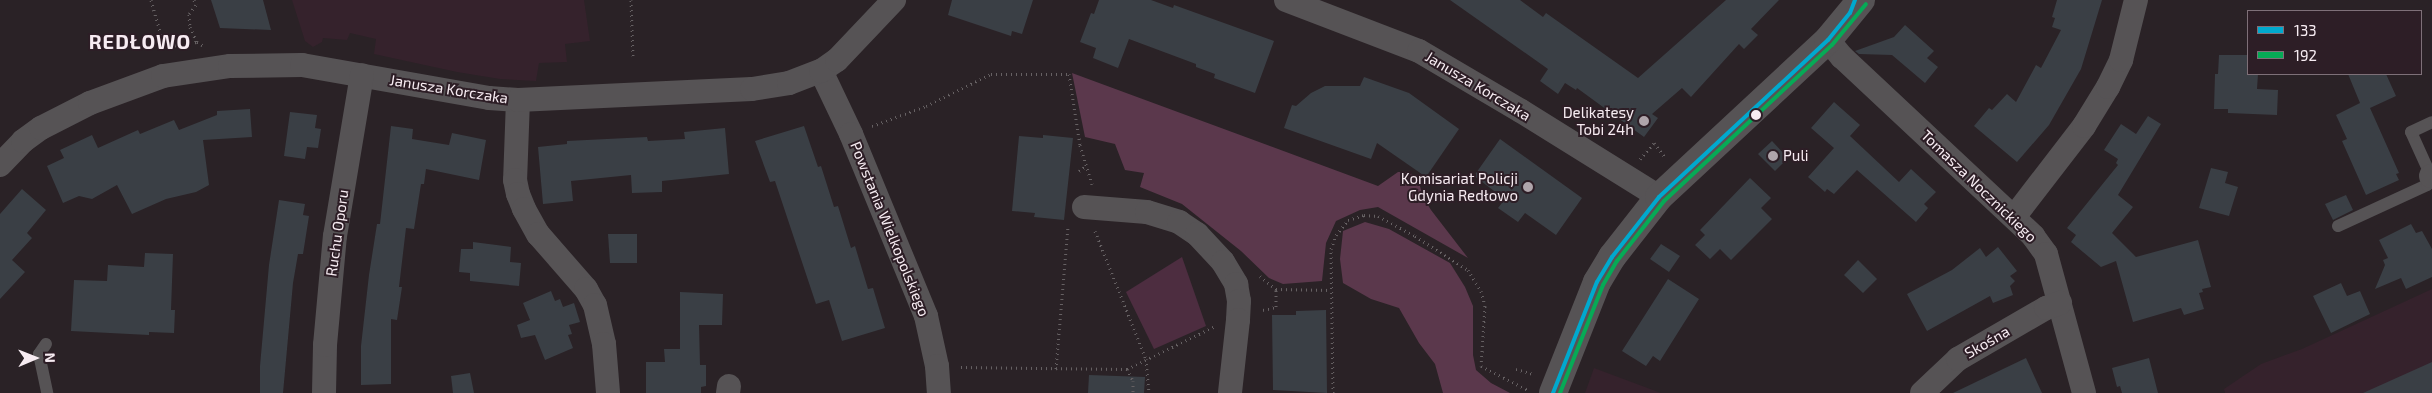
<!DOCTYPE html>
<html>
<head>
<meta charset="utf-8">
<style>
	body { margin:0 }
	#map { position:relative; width:2432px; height:393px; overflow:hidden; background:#2a2226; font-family:"Exo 2",sans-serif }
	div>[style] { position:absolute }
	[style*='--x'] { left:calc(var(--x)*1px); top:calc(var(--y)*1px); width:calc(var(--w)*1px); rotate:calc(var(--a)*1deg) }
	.built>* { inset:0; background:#35222c }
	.green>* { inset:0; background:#4d2d40 }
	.forest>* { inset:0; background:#5b384c }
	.building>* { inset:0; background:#3a3f45 }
	.path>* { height:3px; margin-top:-1.5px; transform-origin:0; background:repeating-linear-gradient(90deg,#666163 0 1px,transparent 0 5px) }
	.service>* { height:12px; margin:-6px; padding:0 6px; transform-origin:6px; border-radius:6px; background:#565355 }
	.minor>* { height:24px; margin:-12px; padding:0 12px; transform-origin:12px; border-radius:12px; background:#565355 }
	.tertiary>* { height:28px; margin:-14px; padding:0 14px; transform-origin:14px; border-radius:14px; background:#565355 }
	.bus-1>* { height:4px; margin:-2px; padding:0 2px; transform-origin:2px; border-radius:2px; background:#00a9ce }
	.bus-2>* { height:4px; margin:-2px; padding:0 2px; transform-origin:2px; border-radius:2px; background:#06aa56 }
	.dots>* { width:14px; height:14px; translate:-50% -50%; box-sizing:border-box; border:2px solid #2d1e26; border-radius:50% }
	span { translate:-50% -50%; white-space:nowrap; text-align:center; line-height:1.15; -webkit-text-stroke:4px #2d1e26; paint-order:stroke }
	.street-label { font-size:15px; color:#f7ecf2 }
	.poi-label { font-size:15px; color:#f7ecf2 }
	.right { translate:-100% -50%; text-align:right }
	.left { translate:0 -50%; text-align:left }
	.district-label { font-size:20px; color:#f7ecf2; font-weight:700; letter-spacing:1px }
	.legend { position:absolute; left:2247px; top:10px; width:175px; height:65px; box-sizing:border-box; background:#2d1e26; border:1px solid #7e7078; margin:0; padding:6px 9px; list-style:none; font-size:15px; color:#f7ecf2 }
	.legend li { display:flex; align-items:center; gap:10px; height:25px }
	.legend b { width:25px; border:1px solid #7e7078 }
	.north { position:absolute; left:10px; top:333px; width:50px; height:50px; -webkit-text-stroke:4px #2d1e26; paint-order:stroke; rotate:89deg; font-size:14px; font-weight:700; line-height:20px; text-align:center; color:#f7ecf2 }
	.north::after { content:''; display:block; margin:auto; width:18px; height:22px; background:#f7ecf2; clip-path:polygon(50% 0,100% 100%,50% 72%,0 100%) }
</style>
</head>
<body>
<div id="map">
	<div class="built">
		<div style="clip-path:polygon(292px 0,584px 0,590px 41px,565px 44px,567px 62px,539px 63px,536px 81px,500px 79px,457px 72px,374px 54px,376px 39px,350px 33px,347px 40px,323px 38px,322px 42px,313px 47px,305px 41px)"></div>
		<div style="clip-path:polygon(2432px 289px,2432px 393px,2225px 393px,2224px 389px,2261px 364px,2302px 349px)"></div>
		<div style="clip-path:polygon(1594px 368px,1661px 393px,1585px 393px)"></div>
	</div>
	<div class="green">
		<div style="clip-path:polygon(1182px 257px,1206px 326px,1154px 349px,1126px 292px)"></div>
	</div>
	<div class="forest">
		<div style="clip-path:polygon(1072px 73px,1378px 186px,1398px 172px,1409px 172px,1418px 179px,1423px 197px,1431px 210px,1468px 258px,1378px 207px,1360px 210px,1336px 221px,1326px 243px,1322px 281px,1283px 284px,1269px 278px,1241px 251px,1182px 204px,1140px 187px,1144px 173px,1125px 170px,1115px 144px,1085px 137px)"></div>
		<div style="clip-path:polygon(1365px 222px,1389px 229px,1450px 263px,1465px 287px,1473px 306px,1473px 355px,1476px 370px,1491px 383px,1510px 393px,1443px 393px,1435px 364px,1419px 343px,1399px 308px,1371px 299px,1343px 283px,1340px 259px,1343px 231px)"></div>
	</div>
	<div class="building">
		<div style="clip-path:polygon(211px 0,263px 0,271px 30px,220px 28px)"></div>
		<div style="clip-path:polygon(952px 0,1033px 0,1022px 34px,1012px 31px,1011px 36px,948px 15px)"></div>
		<div style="clip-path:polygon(1099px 0,1151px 0,1173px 8px,1174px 5px,1274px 41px,1255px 93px,1214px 78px,1215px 74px,1196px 67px,1196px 64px,1129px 39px,1118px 68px,1093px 58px,1096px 48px,1080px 42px,1091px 13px,1094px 14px)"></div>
		<div style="clip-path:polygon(1450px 0,1520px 0,1543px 17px,1546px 13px,1638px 78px,1726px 0,1779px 0,1751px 29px,1758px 35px,1744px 49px,1739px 44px,1691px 97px,1682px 88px,1652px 114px,1658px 118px,1644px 137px,1577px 88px,1576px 90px,1565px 83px,1558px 94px,1540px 81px,1548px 69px)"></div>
		<div style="clip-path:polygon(2057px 0,2102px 0,2081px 69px,2049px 125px,2017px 162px,1974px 126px,1989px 108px,1992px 110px,2007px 94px,2016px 102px,2036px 65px,2041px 68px,2061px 30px,2052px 27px,2055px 18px,2052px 17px)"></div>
		<div style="clip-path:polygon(1905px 25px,1934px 51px,1927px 58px,1938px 67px,1925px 83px,1892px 55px,1859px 54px,1855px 51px,1894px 37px)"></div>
		<div style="clip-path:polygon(2219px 55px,2248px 55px,2248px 74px,2258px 74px,2257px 89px,2278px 90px,2277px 115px,2228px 113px,2228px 109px,2214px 109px,2215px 74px,2218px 74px)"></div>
		<div style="clip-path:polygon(2348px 74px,2386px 74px,2396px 96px,2370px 108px,2399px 173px,2396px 174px,2399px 180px,2366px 195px,2342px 141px,2347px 139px,2336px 115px,2360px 103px)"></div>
		<div style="clip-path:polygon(1364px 77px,1409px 93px,1459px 129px,1426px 177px,1377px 143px,1371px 159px,1284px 128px,1292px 105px,1296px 106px,1311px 93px,1325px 86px,1360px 86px)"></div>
		<div style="clip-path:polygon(1834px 102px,1860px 125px,1850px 136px,1899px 182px,1911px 169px,1936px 192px,1924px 204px,1928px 208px,1916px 222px,1857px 170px,1834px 194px,1827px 189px,1825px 192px,1808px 177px,1834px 148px,1811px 128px)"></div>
		<div style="clip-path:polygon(250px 109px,252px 137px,203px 140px,209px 185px,196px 192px,166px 199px,132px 214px,117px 185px,92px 199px,79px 196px,63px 203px,47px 166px,64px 158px,60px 150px,92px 135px,98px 148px,138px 130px,140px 134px,174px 120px,179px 130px,217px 115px,217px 111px)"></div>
		<div style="clip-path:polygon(290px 112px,317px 115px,315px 128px,321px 129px,318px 148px,307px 147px,305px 159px,284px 156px)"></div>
		<div style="clip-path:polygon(2148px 116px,2161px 124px,2118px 195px,2133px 207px,2112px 233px,2136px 257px,2198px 240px,2211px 287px,2202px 289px,2203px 292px,2199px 293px,2204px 309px,2184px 315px,2181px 308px,2133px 322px,2116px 261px,2101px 267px,2071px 242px,2076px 235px,2067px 228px,2118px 165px,2116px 163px,2118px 159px,2104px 150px,2121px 124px,2136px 134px)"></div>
		<div style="clip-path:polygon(391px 126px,413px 129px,412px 139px,449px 145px,452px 133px,486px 140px,479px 180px,426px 169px,424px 184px,421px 184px,414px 229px,406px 228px,399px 287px,402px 287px,397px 320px,391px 319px,391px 384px,361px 385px,361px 346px,369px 275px,377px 224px,380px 224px)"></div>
		<div style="clip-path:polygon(804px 126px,818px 167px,821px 166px,834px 207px,838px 206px,851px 248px,855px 246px,868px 289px,873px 288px,885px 328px,842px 341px,829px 300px,816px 304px,775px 181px,770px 182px,755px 141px)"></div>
		<div style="clip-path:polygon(725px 128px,729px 174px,662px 181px,662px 192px,632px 193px,631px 175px,571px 181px,573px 201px,543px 204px,538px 147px,567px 144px,567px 141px,647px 137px,648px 141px,685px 139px,684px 132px)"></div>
		<div style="clip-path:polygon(1043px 135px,1073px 138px,1064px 220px,1034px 217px,1035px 213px,1012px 211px,1019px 136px,1043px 138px)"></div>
		<div style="clip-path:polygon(1500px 139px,1582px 198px,1556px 235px,1525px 213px,1518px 222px,1498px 208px,1505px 199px,1474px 176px)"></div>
		<div style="clip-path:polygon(1772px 141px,1788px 158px,1775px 171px,1758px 154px)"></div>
		<div style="clip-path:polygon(2211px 168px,2228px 172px,2225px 183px,2238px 187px,2229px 216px,2199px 208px)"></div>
		<div style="clip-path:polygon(1750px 178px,1771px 198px,1761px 208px,1772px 219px,1731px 260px,1720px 249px,1710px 259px,1695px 245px,1705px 235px,1700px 230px)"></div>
		<div style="clip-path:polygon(22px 189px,46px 210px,27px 233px,32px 238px,12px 260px,25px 272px,0 299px,0 214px)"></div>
		<div style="clip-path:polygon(2346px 195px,2353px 210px,2333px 220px,2325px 204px)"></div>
		<div style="clip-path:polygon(279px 200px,305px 204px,303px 215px,309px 216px,303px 254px,298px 254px,293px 283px,283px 393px,260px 393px,260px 366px,269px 265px)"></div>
		<div style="clip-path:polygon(2411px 224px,2416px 233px,2422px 231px,2432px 249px,2432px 277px,2406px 289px,2401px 278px,2375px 289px,2385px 265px,2383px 260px,2388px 258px,2379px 240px)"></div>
		<div style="clip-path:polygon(608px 234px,637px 234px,637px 263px,610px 263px)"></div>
		<div style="clip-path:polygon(473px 242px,511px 247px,510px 262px,521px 263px,519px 286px,470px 281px,470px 273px,459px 272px,461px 249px,473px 249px)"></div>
		<div style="clip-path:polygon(1661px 244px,1680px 256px,1669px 272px,1650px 259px)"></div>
		<div style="clip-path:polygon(1998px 247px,2017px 271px,2010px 276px,2015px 281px,2010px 286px,2013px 295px,1993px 303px,1990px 296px,1927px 331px,1907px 294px,1952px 270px,1980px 248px,1986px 257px)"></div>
		<div style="clip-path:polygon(145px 253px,173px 254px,171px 310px,175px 310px,174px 333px,149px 332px,149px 335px,71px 331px,74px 280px,107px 281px,108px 265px,144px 267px)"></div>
		<div style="clip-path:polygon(1858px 260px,1877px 279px,1863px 293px,1844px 275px)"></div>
		<div style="clip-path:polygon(1668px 279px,1699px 299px,1660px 361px,1653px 356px,1646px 366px,1622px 351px)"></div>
		<div style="clip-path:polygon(2341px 283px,2347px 296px,2360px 291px,2370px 314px,2331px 333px,2313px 296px)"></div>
		<div style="clip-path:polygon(551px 291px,555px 301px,560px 299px,563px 307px,574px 303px,580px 322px,569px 325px,572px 334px,568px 335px,573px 348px,545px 360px,535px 335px,521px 338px,517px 325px,530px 320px,523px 303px)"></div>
		<div style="clip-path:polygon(680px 292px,723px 294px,722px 325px,699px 325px,700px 365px,706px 365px,706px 386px,701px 387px,701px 393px,646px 393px,646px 362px,665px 362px,664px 349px,680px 349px)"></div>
		<div style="clip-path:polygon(1326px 310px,1327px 393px,1273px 390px,1272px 315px,1296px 315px,1296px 311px)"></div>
		<div style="clip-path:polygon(2026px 358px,2042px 393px,1953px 393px)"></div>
		<div style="clip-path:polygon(2149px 358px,2158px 393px,2122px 393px,2120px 386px,2117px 387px,2112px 368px)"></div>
		<div style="clip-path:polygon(2432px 362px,2432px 393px,2363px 393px)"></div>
		<div style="clip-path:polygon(470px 373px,474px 393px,453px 393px,451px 376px)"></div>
		<div style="clip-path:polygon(1089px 375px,1145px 377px,1144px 393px,1088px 393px)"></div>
	</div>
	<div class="path">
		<div style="--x:151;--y:0;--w:54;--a:73.9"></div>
		<div style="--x:194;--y:0;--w:5;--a:68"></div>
		<div style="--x:196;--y:5;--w:11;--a:128"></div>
		<div style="--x:189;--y:14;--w:13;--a:86"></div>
		<div style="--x:190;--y:27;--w:17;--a:65"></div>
		<div style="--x:197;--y:42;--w:8;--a:30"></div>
		<div style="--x:631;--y:0;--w:56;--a:88"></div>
		<div style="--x:165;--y:47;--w:32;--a:-9"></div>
		<div style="--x:872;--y:126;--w:58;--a:-20.3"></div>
		<div style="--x:926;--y:106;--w:72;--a:-26.2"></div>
		<div style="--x:991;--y:74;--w:78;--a:0"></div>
		<div style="--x:1069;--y:74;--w:72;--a:81.2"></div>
		<div style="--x:1080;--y:145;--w:41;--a:72.9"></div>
		<div style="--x:1640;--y:159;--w:21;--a:-49"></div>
		<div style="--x:1654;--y:143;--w:18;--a:52"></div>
		<div style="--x:1079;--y:171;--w:9;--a:-36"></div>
		<div style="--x:1095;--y:231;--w:138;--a:68.3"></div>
		<div style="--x:1146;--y:359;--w:34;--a:85"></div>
		<div style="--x:1260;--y:276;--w:21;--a:39"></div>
		<div style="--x:1276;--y:289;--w:55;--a:1"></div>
		<div style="--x:1263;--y:310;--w:13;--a:-13"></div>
		<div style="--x:1276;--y:307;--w:18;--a:-90"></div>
		<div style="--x:961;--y:367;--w:166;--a:0.7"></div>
		<div style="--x:1127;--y:369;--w:98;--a:-26"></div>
		<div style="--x:1056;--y:369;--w:144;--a:-85.2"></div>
		<div style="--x:1127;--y:369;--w:13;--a:63"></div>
		<div style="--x:1133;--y:381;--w:12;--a:90"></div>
		<div style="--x:1516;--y:369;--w:18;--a:16"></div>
		<div style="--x:1333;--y:393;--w:144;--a:-90.8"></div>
		<div style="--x:1331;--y:249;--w:15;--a:-70"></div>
		<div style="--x:1336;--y:235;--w:19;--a:-51"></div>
		<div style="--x:1348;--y:220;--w:17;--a:-17"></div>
		<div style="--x:1364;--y:215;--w:14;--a:4"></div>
		<div style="--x:1378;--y:216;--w:42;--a:28.4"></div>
		<div style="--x:1415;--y:236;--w:63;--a:32.7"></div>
		<div style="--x:1468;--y:270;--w:25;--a:58"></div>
		<div style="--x:1481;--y:291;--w:16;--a:75"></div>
		<div style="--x:1485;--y:306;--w:60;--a:93.8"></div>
		<div style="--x:1481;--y:366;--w:53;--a:27.1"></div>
	</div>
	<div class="service">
		<div style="--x:2338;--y:226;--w:98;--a:-24.7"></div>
		<div style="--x:2427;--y:185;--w:10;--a:-66"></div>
		<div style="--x:2431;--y:176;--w:48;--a:-114.4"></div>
		<div style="--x:2411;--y:132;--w:23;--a:-25"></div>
		<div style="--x:46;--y:344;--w:12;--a:125"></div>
		<div style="--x:39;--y:354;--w:40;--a:78"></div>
	</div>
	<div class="minor">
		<div style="--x:1286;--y:0;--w:142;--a:21"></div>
		<div style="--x:1419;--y:51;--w:118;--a:30.5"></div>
		<div style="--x:1521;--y:111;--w:163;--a:31.9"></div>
		<div style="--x:1828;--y:40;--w:22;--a:51"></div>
		<div style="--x:1842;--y:57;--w:262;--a:43.1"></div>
		<div style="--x:2033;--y:236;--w:22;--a:54"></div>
		<div style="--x:2046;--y:254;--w:144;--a:74.7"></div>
		<div style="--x:821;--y:71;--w:70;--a:64.5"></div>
		<div style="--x:851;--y:134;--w:197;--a:67.6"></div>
		<div style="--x:926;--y:316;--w:51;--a:77.6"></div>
		<div style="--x:937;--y:366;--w:27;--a:86"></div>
		<div style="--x:518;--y:100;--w:80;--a:92.1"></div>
		<div style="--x:515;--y:180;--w:14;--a:78"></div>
		<div style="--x:518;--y:194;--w:16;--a:68"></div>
		<div style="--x:524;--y:209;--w:29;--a:61"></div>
		<div style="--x:538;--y:234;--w:73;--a:48.9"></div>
		<div style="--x:586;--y:289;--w:18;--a:61"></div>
		<div style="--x:595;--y:305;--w:40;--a:77"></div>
		<div style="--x:604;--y:344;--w:49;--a:85.3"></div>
		<div style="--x:0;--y:165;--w:33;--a:-46"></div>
		<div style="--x:23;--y:141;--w:22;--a:-36"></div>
		<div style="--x:41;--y:128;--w:55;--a:-27"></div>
		<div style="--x:90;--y:103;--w:78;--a:-20.3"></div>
		<div style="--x:163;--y:76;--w:68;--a:-8.5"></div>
		<div style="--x:230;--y:66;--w:72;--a:-0.8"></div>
		<div style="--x:302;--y:65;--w:190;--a:10"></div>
		<div style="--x:489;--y:98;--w:29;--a:4"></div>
		<div style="--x:518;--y:100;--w:234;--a:-2.7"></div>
		<div style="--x:752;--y:89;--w:37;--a:-9"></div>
		<div style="--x:789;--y:83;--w:34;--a:-21"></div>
		<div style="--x:821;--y:71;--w:19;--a:-35"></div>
		<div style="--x:837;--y:60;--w:83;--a:-46.5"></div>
		<div style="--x:2431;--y:176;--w:1;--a:0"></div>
		<div style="--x:1084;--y:207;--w:63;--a:4.5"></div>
		<div style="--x:1147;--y:212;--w:34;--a:17"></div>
		<div style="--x:1179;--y:222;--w:22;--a:34"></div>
		<div style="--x:1197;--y:234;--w:38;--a:47"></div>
		<div style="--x:1223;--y:262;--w:26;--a:59"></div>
		<div style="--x:1236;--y:284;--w:17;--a:80"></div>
		<div style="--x:1239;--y:301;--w:19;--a:93"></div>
		<div style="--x:1238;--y:320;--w:73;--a:96.3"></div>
		<div style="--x:2014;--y:217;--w:115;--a:-52.4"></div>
		<div style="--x:2084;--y:126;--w:46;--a:-58.4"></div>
		<div style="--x:2108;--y:87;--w:30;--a:-64"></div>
		<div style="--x:2121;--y:60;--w:62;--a:-76"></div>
		<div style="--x:324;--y:393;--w:48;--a:-88.8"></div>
		<div style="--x:325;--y:345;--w:109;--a:-84.8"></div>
		<div style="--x:335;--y:236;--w:163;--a:-80.5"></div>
		<div style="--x:728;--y:393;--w:7;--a:-82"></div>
		<div style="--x:1922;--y:393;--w:50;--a:-43.4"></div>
		<div style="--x:1958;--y:359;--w:102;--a:-30.1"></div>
		<div style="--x:2046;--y:308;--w:15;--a:-20"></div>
	</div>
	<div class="tertiary">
		<div style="--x:1553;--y:393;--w:119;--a:-68.4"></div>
		<div style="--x:1597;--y:282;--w:29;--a:-59"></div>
		<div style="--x:1612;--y:257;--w:76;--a:-51.9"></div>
		<div style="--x:1659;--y:197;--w:231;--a:-42.9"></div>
		<div style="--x:1828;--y:40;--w:52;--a:-50.5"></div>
	</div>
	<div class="bus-1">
		<div style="--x:1553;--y:393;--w:119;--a:-68.4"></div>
		<div style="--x:1597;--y:282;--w:29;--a:-59"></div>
		<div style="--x:1612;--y:257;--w:76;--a:-51.9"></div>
		<div style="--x:1659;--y:197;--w:231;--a:-42.9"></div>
		<div style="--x:1828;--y:40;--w:35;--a:-51"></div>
		<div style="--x:1850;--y:13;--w:14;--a:-69"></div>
	</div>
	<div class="bus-2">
		<div style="--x:1560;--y:393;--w:116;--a:-68.3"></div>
		<div style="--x:1603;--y:285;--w:28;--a:-60"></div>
		<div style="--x:1617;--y:261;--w:76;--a:-51.9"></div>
		<div style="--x:1664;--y:201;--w:229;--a:-42.9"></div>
		<div style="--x:1832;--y:45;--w:53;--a:-50.3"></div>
	</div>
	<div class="dots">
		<div style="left:1756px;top:115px;background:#f7ecf2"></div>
		<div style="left:1644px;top:121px;background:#afa5ab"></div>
		<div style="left:1773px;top:156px;background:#afa5ab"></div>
		<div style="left:1528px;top:187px;background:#afa5ab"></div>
	</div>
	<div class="street-label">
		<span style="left:1478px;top:86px;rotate:31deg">Janusza Korczaka</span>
		<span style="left:449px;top:89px;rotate:9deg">Janusza Korczaka</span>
		<span style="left:1979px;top:186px;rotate:44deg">Tomasza Nocznickiego</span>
		<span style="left:890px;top:229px;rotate:68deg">Powstania Wielkopolskiego</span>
		<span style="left:337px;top:233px;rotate:-82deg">Ruchu Oporu</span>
		<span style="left:1987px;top:342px;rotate:-30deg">Skośna</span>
	</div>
	<div class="poi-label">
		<span class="right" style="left:1634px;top:121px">Delikatesy<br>Tobi 24h</span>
		<span class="left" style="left:1783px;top:156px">Puli</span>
		<span class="right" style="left:1518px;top:187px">Komisariat Policji<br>Gdynia Redłowo</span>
	</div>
	<div class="district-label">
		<span style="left:140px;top:41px">REDŁOWO</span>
	</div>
	<ul class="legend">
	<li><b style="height:6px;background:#00a9ce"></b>133</li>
	<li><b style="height:6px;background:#06aa56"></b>192</li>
	</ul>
	<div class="north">N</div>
</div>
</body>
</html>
